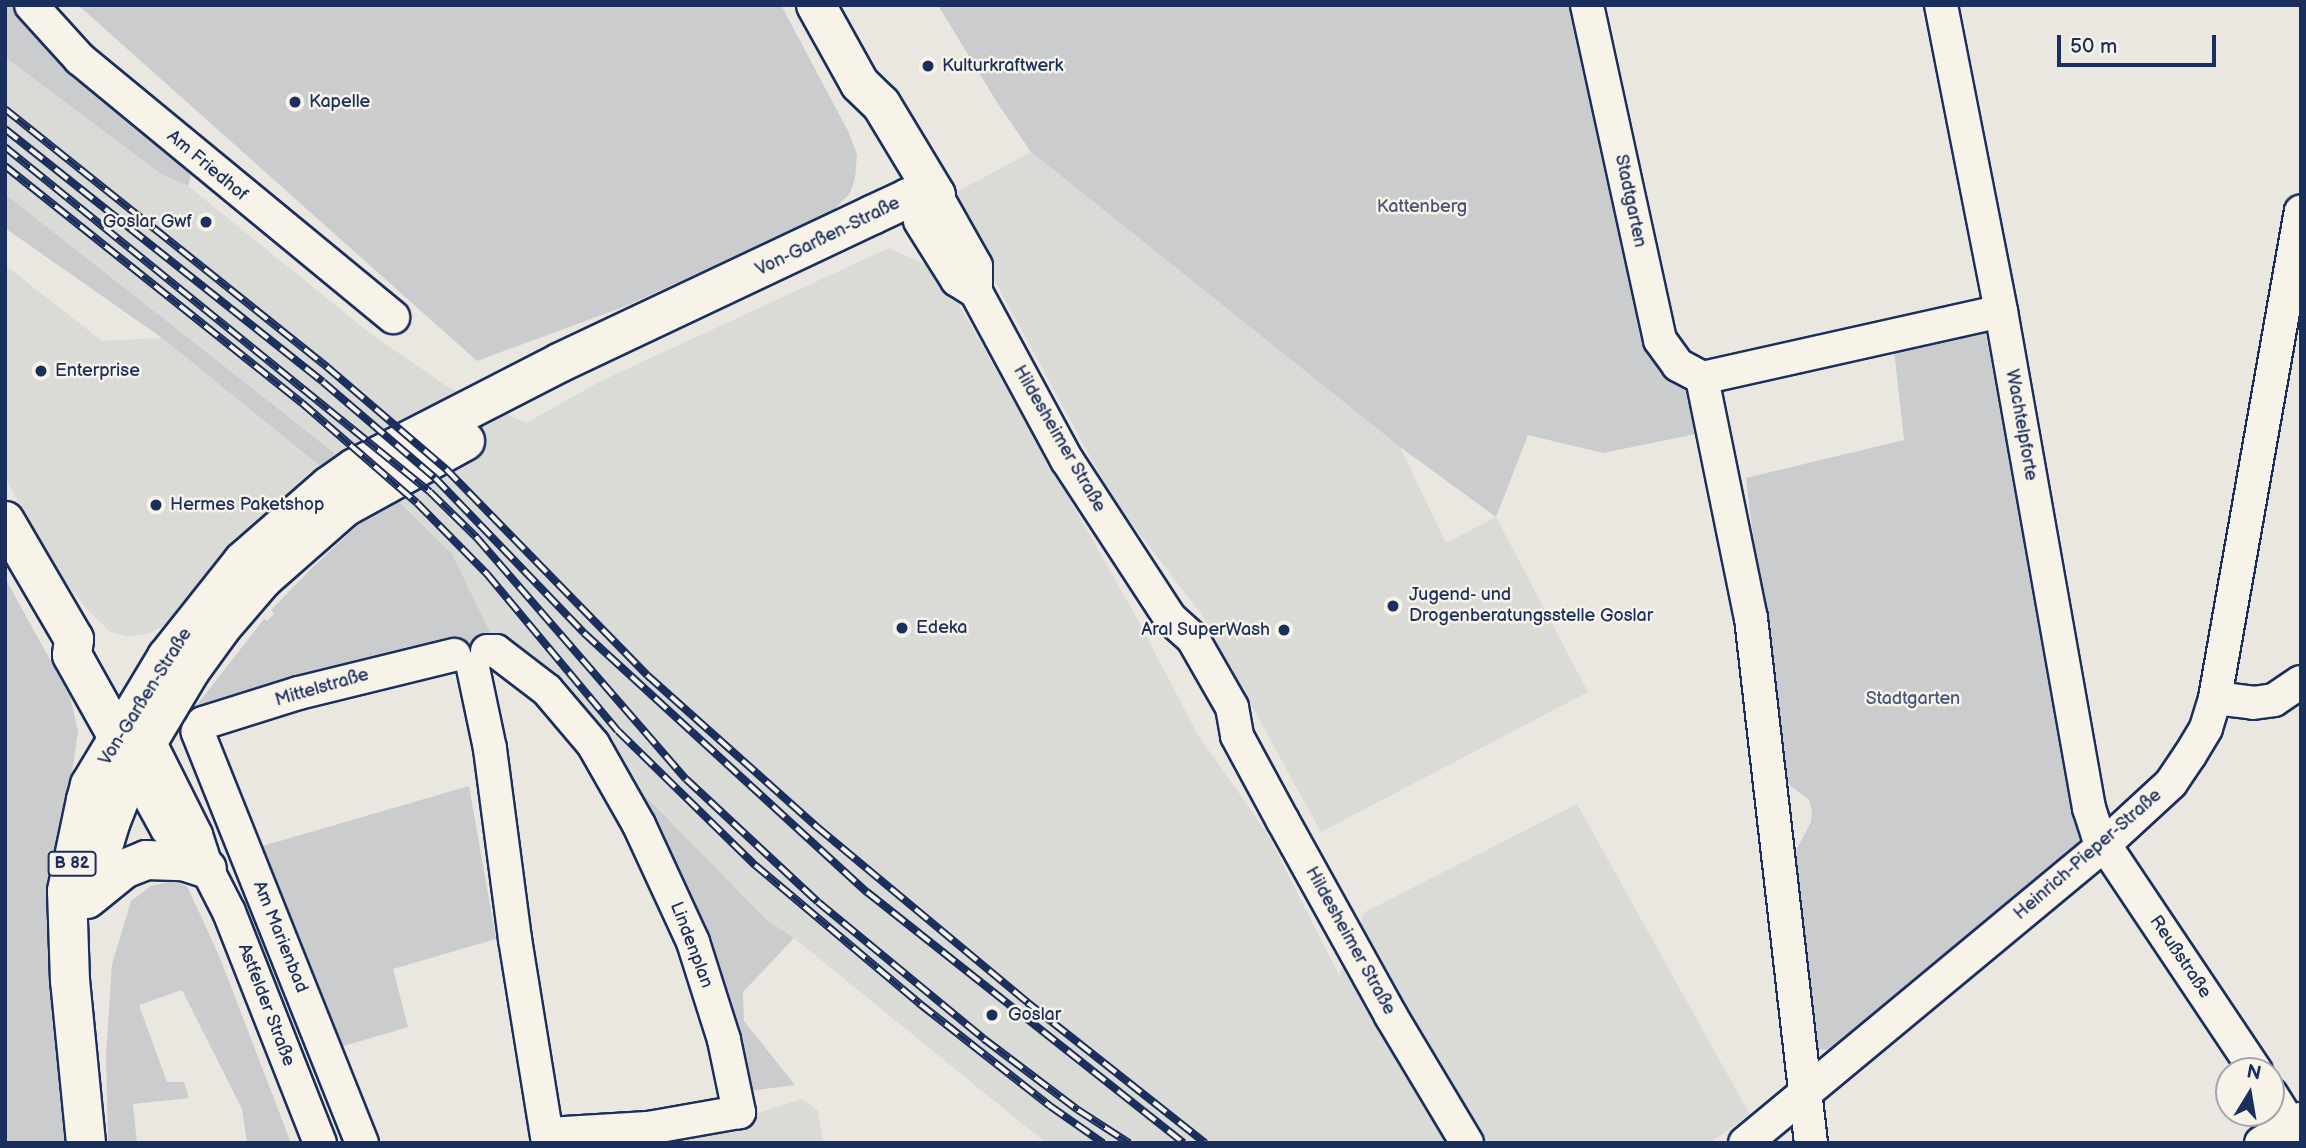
<!DOCTYPE html>
<html>
<head>
<meta charset="utf-8">
<style>
	body { margin:0 }
	#map { position:relative; width:2306px; height:1148px; overflow:hidden; background:#eae7e0; font-family:"Balsamiq Sans",sans-serif }
	div>[style] { position:absolute }
	[style*='--x'] { left:calc(var(--x)*1px); top:calc(var(--y)*1px); width:calc(var(--w)*1px); rotate:calc(var(--a)*1deg) }
	.built>* { inset:0; background:#dadad6 }
	.green>* { inset:0; background:#cbcccd }
	.roads { filter:drop-shadow(2px 0 #1b2f5e) drop-shadow(-2px 0 #1b2f5e) drop-shadow(0 2px #1b2f5e) drop-shadow(0 -2px #1b2f5e) }
	.minor>* { height:32px; margin:-16px; padding:0 16px; transform-origin:16px; border-radius:16px; background:#f7f3e8 }
	.major>* { height:38px; margin:-19px; padding:0 19px; transform-origin:19px; border-radius:19px; background:#f7f3e8 }
	.rail>* { height:8px; margin-top:-4px; transform-origin:0; background:repeating-linear-gradient(90deg,#f7f3e8 0 16px,#1b2f5e 0 32px); box-sizing:border-box; border-block:2px solid #1b2f5e }
	.dots>* { width:19px; height:19px; translate:-50% -50%; box-sizing:border-box; border:4px solid #f7f3e8; border-radius:50% }
	span { translate:-50% -50%; white-space:nowrap; text-align:center; line-height:1.15; -webkit-text-stroke:5px #f7f3e8; paint-order:stroke }
	.shield-label span { padding:2px 5px; background:#f7f3e8; border:2px solid; border-radius:5px; -webkit-text-stroke-width:0 }
	.shield-label { font-size:16px; color:#1b2f5e; font-weight:700 }
	.poi-label { font-size:18px; color:#1b2f5e }
	.left { translate:0 -50%; text-align:left }
	.right { translate:-100% -50%; text-align:right }
	.street-label { font-size:18px; color:#1b2f5e }
	.park-label { font-size:18px; color:#47567a }
	.frame { position:absolute; inset:0; border:7px solid #1b2f5e; pointer-events:none }
	.north { position:absolute; left:2215px; top:1057px; width:70px; height:70px; box-sizing:border-box; background:#f7f3e8; border:2px solid #9fa5b1; border-radius:50%; rotate:11deg; font-size:19px; font-weight:700; line-height:28px; text-align:center; color:#1b2f5e }
	.north::after { content:''; display:block; margin:auto; width:24px; height:32px; background:#1b2f5e; clip-path:polygon(50% 0,100% 100%,50% 72%,0 100%) }
	.scale { position:absolute; left:2057px; top:35px; width:159px; height:32px; box-sizing:border-box; border:4px solid #1b2f5e; border-top:0; padding-left:9px; font-size:21px; line-height:24px; white-space:nowrap; color:#1b2f5e; -webkit-text-stroke:5px #f7f3e8; paint-order:stroke }
</style>
</head>
<body>
<div id="map">
	<div class="built">
		<div style="clip-path:polygon(5px 57px,161px 174px,188px 186px,371px 334px,448px 387px,526px 423px,603px 380px,889px 248px,940px 271px,1133px 611px,1198px 735px,1267px 833px,1339px 975px,1365px 912px,1577px 804px,1750px 1115px,1709px 1143px,1046px 1143px,794px 938px,767px 920px,493px 638px,452px 554px,398px 502px,5px 194px)"></div>
		<div style="clip-path:polygon(1031px 152px,1400px 447px,1446px 543px,1496px 517px,1588px 692px,1321px 832px,1202px 615px,1114px 501px,949px 196px)"></div>
		<div style="clip-path:polygon(5px 265px,102px 341px,162px 338px,320px 466px,236px 540px,166px 624px,148px 634px,127px 636px,110px 632px,89px 611px,51px 564px,5px 477px)"></div>
		<div style="clip-path:polygon(802px 1099px,818px 1111px,823px 1143px,573px 1143px,745px 1117px)"></div>
	</div>
	<div class="green">
		<div style="clip-path:polygon(5px 5px,16px 5px,191px 175px,188px 186px,161px 174px,5px 57px)"></div>
		<div style="clip-path:polygon(78px 5px,781px 5px,849px 133px,857px 155px,855px 178px,850px 193px,832px 212px,626px 306px,477px 361px)"></div>
		<div style="clip-path:polygon(938px 5px,1584px 5px,1667px 350px,1686px 390px,1701px 433px,1603px 453px,1528px 435px,1496px 517px,1400px 447px,1031px 152px,998px 104px)"></div>
		<div style="clip-path:polygon(5px 194px,289px 417px,337px 455px,320px 466px,162px 338px,5px 228px)"></div>
		<div style="clip-path:polygon(1984px 324px,2082px 841px,1831px 1050px,1818px 1049px,1809px 1037px,1790px 862px,1811px 822px,1812px 810px,1809px 800px,1782px 779px,1746px 478px,1904px 440px,1893px 341px)"></div>
		<div style="clip-path:polygon(398px 501px,452px 554px,493px 638px,189px 715px,264px 619px,267px 621px,274px 614px,271px 610px,311px 569px,364px 519px)"></div>
		<div style="clip-path:polygon(5px 578px,70px 696px,78px 732px,71px 779px,78px 790px,77px 1143px,5px 1143px)"></div>
		<div style="clip-path:polygon(624px 774px,767px 920px,794px 938px,743px 992px,744px 1021px,795px 1085px,739px 1092px)"></div>
		<div style="clip-path:polygon(469px 786px,496px 939px,393px 969px,408px 1027px,330px 1050px,249px 850px)"></div>
		<div style="clip-path:polygon(173px 881px,187px 886px,220px 958px,291px 1143px,247px 1143px,242px 1109px,182px 990px,139px 1005px,167px 1082px,184px 1082px,189px 1098px,133px 1104px,137px 1143px,108px 1143px,106px 1056px,112px 964px,131px 901px,151px 886px)"></div>
	</div>
	<div class="roads">
		<div class="minor">
			<div style="--x:31;--y:5;--w:73;--a:47.8"></div>
			<div style="--x:80;--y:59;--w:406;--a:39.5"></div>
			<div style="--x:1587;--y:5;--w:343;--a:77.7"></div>
			<div style="--x:1660;--y:340;--w:31;--a:54"></div>
			<div style="--x:1678;--y:365;--w:27;--a:28"></div>
			<div style="--x:1702;--y:378;--w:306;--a:-12.6"></div>
			<div style="--x:1941;--y:5;--w:312;--a:78.9"></div>
			<div style="--x:2001;--y:311;--w:505;--a:79.96"></div>
			<div style="--x:2089;--y:808;--w:28;--a:72"></div>
			<div style="--x:2098;--y:835;--w:284;--a:56.2"></div>
			<div style="--x:936;--y:195;--w:81;--a:60.6"></div>
			<div style="--x:976;--y:266;--w:26;--a:90"></div>
			<div style="--x:976;--y:292;--w:191;--a:61.6"></div>
			<div style="--x:1067;--y:460;--w:189;--a:56.9"></div>
			<div style="--x:1170;--y:618;--w:31;--a:42"></div>
			<div style="--x:1193;--y:639;--w:78;--a:60.2"></div>
			<div style="--x:1232;--y:707;--w:29;--a:80"></div>
			<div style="--x:1237;--y:736;--w:97;--a:61.6"></div>
			<div style="--x:1283;--y:821;--w:223;--a:61"></div>
			<div style="--x:1391;--y:1016;--w:148;--a:59.1"></div>
			<div style="--x:920;--y:221;--w:70;--a:57.9"></div>
			<div style="--x:957;--y:280;--w:22;--a:32"></div>
			<div style="--x:1702;--y:378;--w:245;--a:78.5"></div>
			<div style="--x:1751;--y:618;--w:528;--a:83.48"></div>
			<div style="--x:487;--y:651;--w:9;--a:0"></div>
			<div style="--x:496;--y:651;--w:64;--a:37.4"></div>
			<div style="--x:547;--y:690;--w:71;--a:49.6"></div>
			<div style="--x:593;--y:744;--w:93;--a:60.4"></div>
			<div style="--x:639;--y:825;--w:129;--a:65.2"></div>
			<div style="--x:693;--y:942;--w:103;--a:72.4"></div>
			<div style="--x:724;--y:1040;--w:74;--a:78.2"></div>
			<div style="--x:739;--y:1112;--w:92;--a:170"></div>
			<div style="--x:648;--y:1128;--w:101;--a:176.6"></div>
			<div style="--x:473;--y:668;--w:83;--a:78.1"></div>
			<div style="--x:490;--y:749;--w:192;--a:82.5"></div>
			<div style="--x:515;--y:939;--w:207;--a:80.8"></div>
			<div style="--x:2215;--y:698;--w:38;--a:7"></div>
			<div style="--x:2253;--y:703;--w:21;--a:-8"></div>
			<div style="--x:2274;--y:700;--w:32;--a:-34"></div>
			<div style="--x:149;--y:741;--w:105;--a:63.4"></div>
			<div style="--x:196;--y:835;--w:36;--a:72"></div>
			<div style="--x:207;--y:869;--w:48;--a:62.9"></div>
			<div style="--x:229;--y:912;--w:248;--a:68.5"></div>
			<div style="--x:124;--y:751;--w:89;--a:61.1"></div>
			<div style="--x:167;--y:829;--w:45;--a:45"></div>
			<div style="--x:2271;--y:1094;--w:57;--a:58"></div>
			<div style="--x:362;--y:1143;--w:443;--a:-111.8"></div>
			<div style="--x:198;--y:732;--w:10;--a:-61"></div>
			<div style="--x:203;--y:723;--w:101;--a:-17.4"></div>
			<div style="--x:299;--y:693;--w:160;--a:-13.8"></div>
			<div style="--x:1745;--y:1143;--w:468;--a:-39.7"></div>
			<div style="--x:2105;--y:844;--w:90;--a:-42.7"></div>
			<div style="--x:2171;--y:783;--w:34;--a:-56"></div>
			<div style="--x:2190;--y:755;--w:31;--a:-59"></div>
			<div style="--x:2206;--y:728;--w:31;--a:-73"></div>
			<div style="--x:2215;--y:698;--w:494;--a:-80"></div>
			<div style="--x:2261;--y:1143;--w:47;--a:-31"></div>
		</div>
		<div class="major">
			<div style="--x:816;--y:5;--w:90;--a:60.9"></div>
			<div style="--x:860;--y:84;--w:29;--a:44"></div>
			<div style="--x:881;--y:104;--w:106;--a:58.9"></div>
			<div style="--x:5;--y:521;--w:137;--a:59.7"></div>
			<div style="--x:74;--y:639;--w:16;--a:97"></div>
			<div style="--x:72;--y:655;--w:96;--a:60.8"></div>
			<div style="--x:88;--y:896;--w:78;--a:-73"></div>
			<div style="--x:111;--y:821;--w:57;--a:-68.4"></div>
			<div style="--x:132;--y:768;--w:113;--a:-59.1"></div>
			<div style="--x:190;--y:671;--w:53;--a:-54.2"></div>
			<div style="--x:221;--y:628;--w:65;--a:-49.4"></div>
			<div style="--x:263;--y:579;--w:109;--a:-41.3"></div>
			<div style="--x:345;--y:507;--w:137;--a:-28.8"></div>
			<div style="--x:87;--y:899;--w:48;--a:-39"></div>
			<div style="--x:124;--y:869;--w:24;--a:-22"></div>
			<div style="--x:146;--y:860;--w:37;--a:2"></div>
			<div style="--x:183;--y:861;--w:25;--a:18"></div>
			<div style="--x:86;--y:1143;--w:163;--a:-95.6"></div>
			<div style="--x:70;--y:981;--w:90;--a:-91.9"></div>
			<div style="--x:67;--y:891;--w:93;--a:-78.2"></div>
			<div style="--x:86;--y:800;--w:16;--a:-75"></div>
			<div style="--x:90;--y:785;--w:149;--a:-59"></div>
			<div style="--x:167;--y:657;--w:122;--a:-51.6"></div>
			<div style="--x:243;--y:561;--w:114;--a:-41.1"></div>
			<div style="--x:329;--y:486;--w:32;--a:-35"></div>
			<div style="--x:355;--y:468;--w:229;--a:-27.2"></div>
			<div style="--x:559;--y:363;--w:346;--a:-25.3"></div>
			<div style="--x:872;--y:215;--w:40;--a:-25"></div>
			<div style="--x:908;--y:198;--w:28;--a:-6"></div>
		</div>
	</div>
	<div class="rail">
		<div style="--x:5;--y:109;--w:413;--a:38.7"></div>
		<div style="--x:327;--y:367;--w:157;--a:40.6"></div>
		<div style="--x:446;--y:469;--w:288;--a:45.7"></div>
		<div style="--x:647;--y:675;--w:228;--a:41.8"></div>
		<div style="--x:817;--y:827;--w:275;--a:39.8"></div>
		<div style="--x:1028;--y:1003;--w:226;--a:38.3"></div>
		<div style="--x:5;--y:129;--w:406;--a:38.5"></div>
		<div style="--x:323;--y:382;--w:148;--a:40.6"></div>
		<div style="--x:435;--y:478;--w:215;--a:46.1"></div>
		<div style="--x:584;--y:633;--w:384;--a:42.5"></div>
		<div style="--x:867;--y:892;--w:404;--a:38.4"></div>
		<div style="--x:5;--y:147;--w:547;--a:39.07"></div>
		<div style="--x:430;--y:492;--w:66;--a:44.4"></div>
		<div style="--x:477;--y:538;--w:319;--a:49.1"></div>
		<div style="--x:686;--y:779;--w:180;--a:43"></div>
		<div style="--x:818;--y:902;--w:215;--a:39.5"></div>
		<div style="--x:984;--y:1039;--w:118;--a:37.1"></div>
		<div style="--x:1078;--y:1110;--w:61;--a:32.9"></div>
		<div style="--x:5;--y:166;--w:380;--a:38.6"></div>
		<div style="--x:302;--y:403;--w:152;--a:41"></div>
		<div style="--x:417;--y:503;--w:100;--a:45.4"></div>
		<div style="--x:487;--y:574;--w:204;--a:50.2"></div>
		<div style="--x:618;--y:731;--w:192;--a:44.4"></div>
		<div style="--x:755;--y:865;--w:216;--a:40.1"></div>
		<div style="--x:920;--y:1004;--w:165;--a:38.1"></div>
		<div style="--x:1050;--y:1106;--w:65;--a:34.9"></div>
	</div>
	<div class="dots">
		<div style="left:928px;top:66px;background:#1b2f5e"></div>
		<div style="left:295px;top:102px;background:#1b2f5e"></div>
		<div style="left:206px;top:222px;background:#1b2f5e"></div>
		<div style="left:41px;top:371px;background:#1b2f5e"></div>
		<div style="left:156px;top:505px;background:#1b2f5e"></div>
		<div style="left:1393px;top:606px;background:#1b2f5e"></div>
		<div style="left:902px;top:628px;background:#1b2f5e"></div>
		<div style="left:1284px;top:630px;background:#1b2f5e"></div>
		<div style="left:992px;top:1015px;background:#1b2f5e"></div>
	</div>
	<div class="shield-label">
		<span style="left:72px;top:864px">B 82</span>
	</div>
	<div class="poi-label">
		<span class="left" style="left:942px;top:66px">Kulturkraftwerk</span>
		<span class="left" style="left:309px;top:102px">Kapelle</span>
		<span class="right" style="left:192px;top:222px">Goslar Gwf</span>
		<span class="left" style="left:55px;top:371px">Enterprise</span>
		<span class="left" style="left:170px;top:505px">Hermes Paketshop</span>
		<span class="left" style="left:1409px;top:606px">Jugend- und<br>Drogenberatungsstelle Goslar</span>
		<span class="left" style="left:916px;top:628px">Edeka</span>
		<span class="right" style="left:1270px;top:630px">Aral SuperWash</span>
		<span class="left" style="left:1008px;top:1015px">Goslar</span>
	</div>
	<div class="street-label">
		<span style="left:207px;top:166px;rotate:40deg">Am Friedhof</span>
		<span style="left:1630px;top:201px;rotate:78deg">Stadtgarten</span>
		<span style="left:828px;top:237px;rotate:-26deg">Von-Garßen-Straße</span>
		<span style="left:2021px;top:425px;rotate:80deg">Wachtelpforte</span>
		<span style="left:1059px;top:439px;rotate:60deg">Hildesheimer Straße</span>
		<span style="left:322px;top:688px;rotate:-16deg">Mittelstraße</span>
		<span style="left:146px;top:697px;rotate:-58deg">Von-Garßen-Straße</span>
		<span style="left:2088px;top:855px;rotate:-41deg">Heinrich-Pieper-Straße</span>
		<span style="left:280px;top:937px;rotate:68deg">Am Marienbad</span>
		<span style="left:1350px;top:941px;rotate:61deg">Hildesheimer Straße</span>
		<span style="left:691px;top:945px;rotate:69deg">Lindenplan</span>
		<span style="left:2180px;top:957px;rotate:56deg">Reußstraße</span>
		<span style="left:266px;top:1005px;rotate:69deg">Astfelder Straße</span>
	</div>
	<div class="park-label">
		<span style="left:1422px;top:207px">Kattenberg</span>
		<span style="left:1913px;top:699px">Stadtgarten</span>
	</div>
	<div class="frame"></div>
	<div class="north">N</div>
	<div class="scale">50 m</div>
</div>
</body>
</html>
